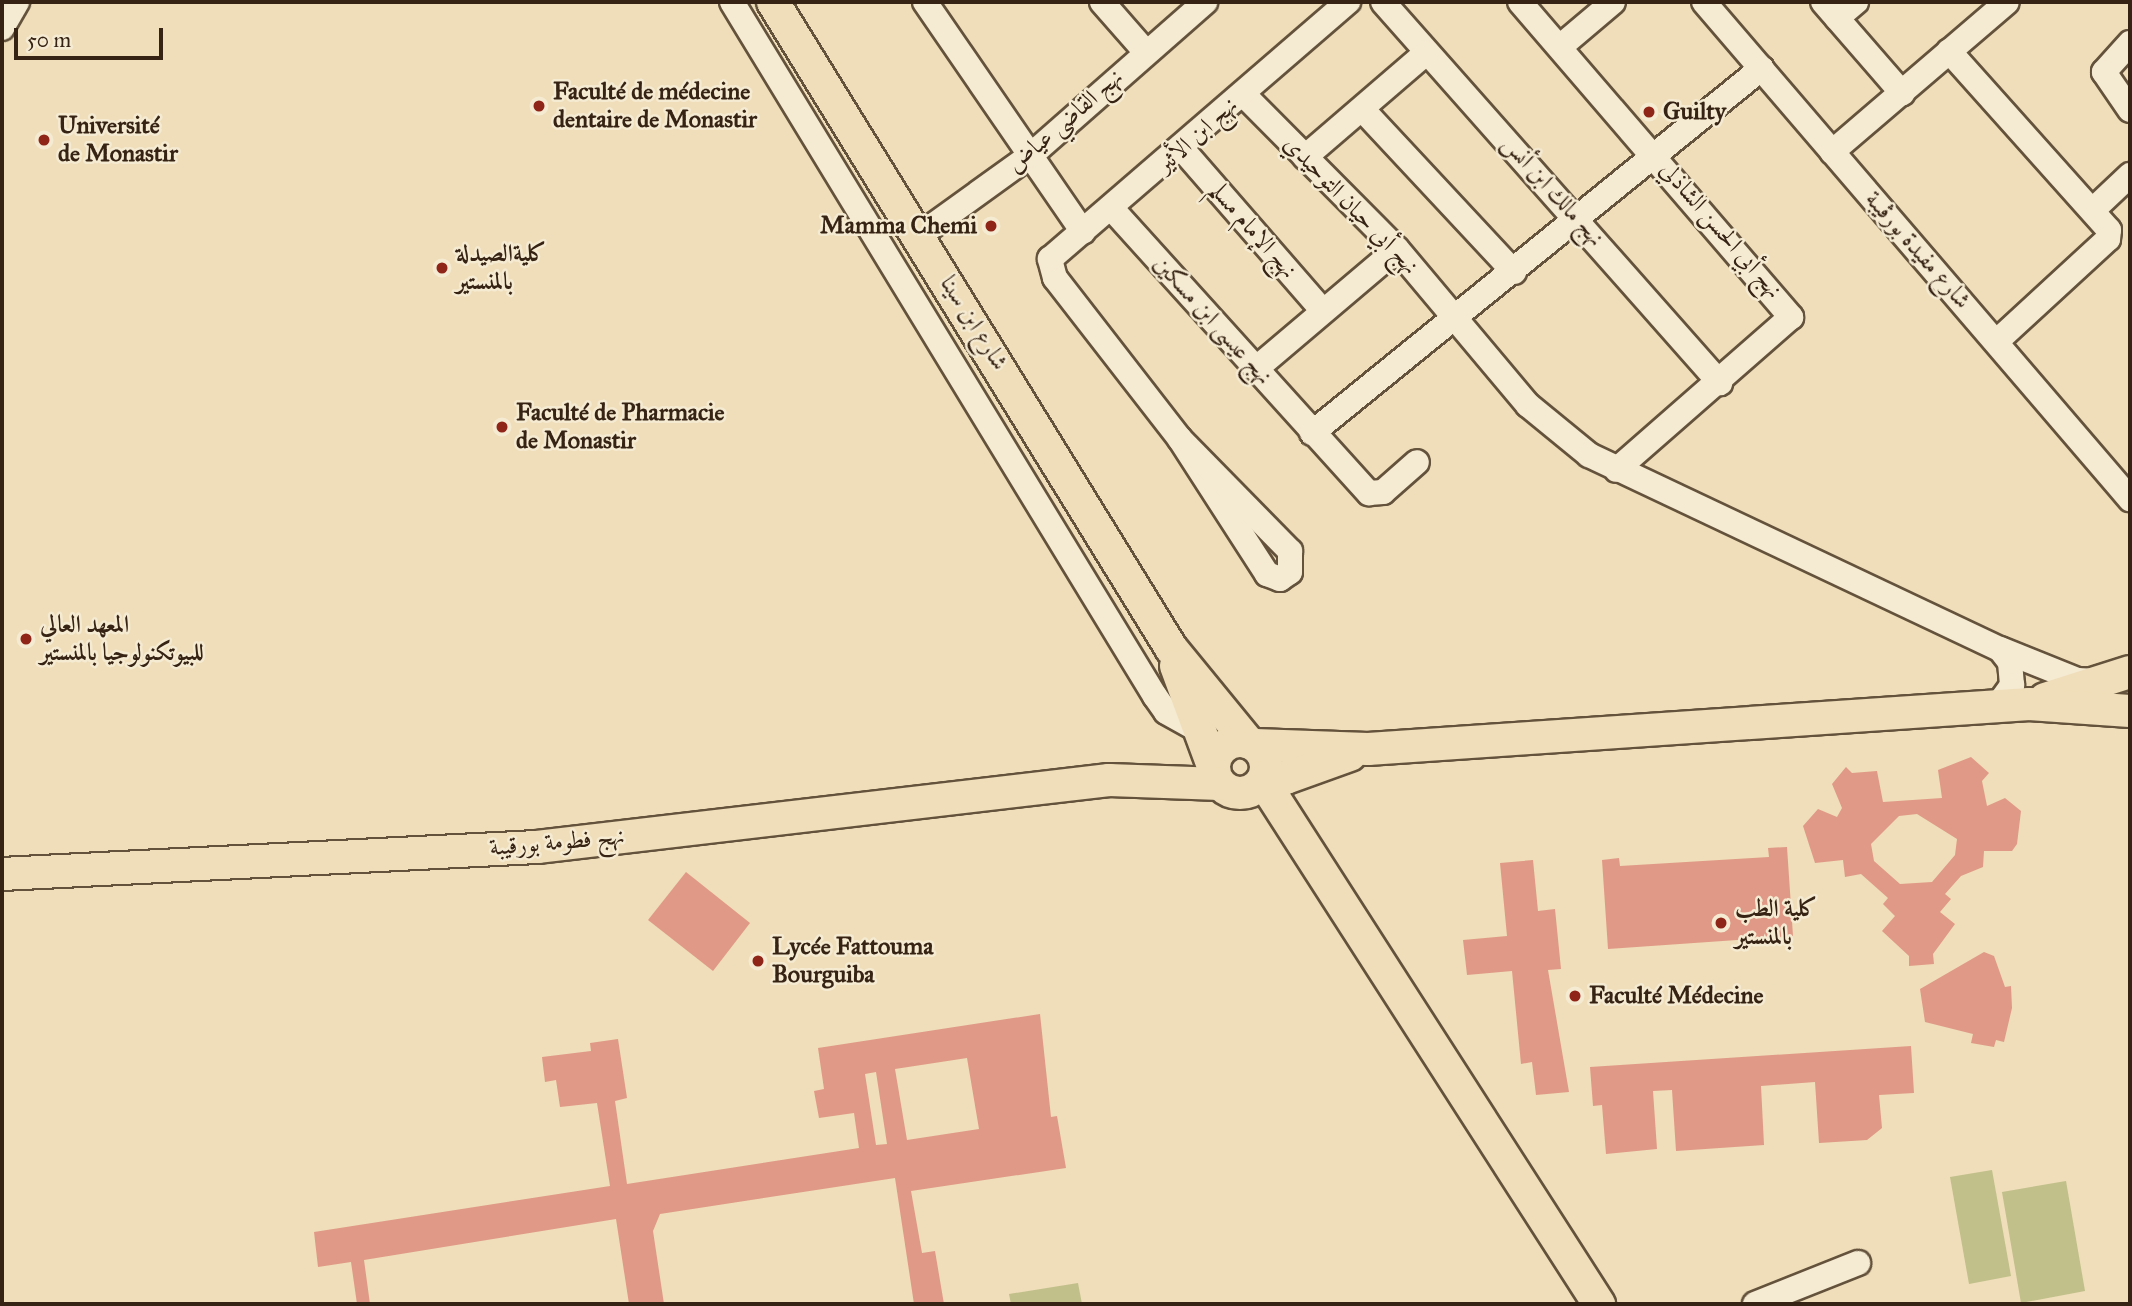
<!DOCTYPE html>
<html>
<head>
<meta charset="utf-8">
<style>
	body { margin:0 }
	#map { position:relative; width:2132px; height:1306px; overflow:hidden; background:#efdeb9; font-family:"IM FELL Great Primer",Amiri,serif }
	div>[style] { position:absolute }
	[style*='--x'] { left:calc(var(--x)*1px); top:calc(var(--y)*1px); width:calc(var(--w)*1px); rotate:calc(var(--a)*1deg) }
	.green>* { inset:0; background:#c1bf8a }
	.building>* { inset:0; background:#e09986 }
	.roads { filter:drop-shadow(2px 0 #64523c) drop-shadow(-2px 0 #64523c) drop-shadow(0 2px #64523c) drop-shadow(0 -2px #64523c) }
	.minor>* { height:24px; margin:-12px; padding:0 12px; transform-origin:12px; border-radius:12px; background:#f5ead2 }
	.major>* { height:32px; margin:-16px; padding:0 16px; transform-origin:16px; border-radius:16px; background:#efdeb9 }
	.major>.ring { margin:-16px; padding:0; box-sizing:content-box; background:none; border:32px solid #efdeb9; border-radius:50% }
	.dots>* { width:19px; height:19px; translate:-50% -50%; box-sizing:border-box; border:4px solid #f5ead2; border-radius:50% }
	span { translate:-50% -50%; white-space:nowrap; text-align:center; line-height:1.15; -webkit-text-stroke:5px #f5ead2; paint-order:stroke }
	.poi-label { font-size:24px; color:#362313; font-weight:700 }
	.left { translate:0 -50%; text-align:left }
	.right { translate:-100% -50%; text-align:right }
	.street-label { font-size:24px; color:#362313 }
	.frame { position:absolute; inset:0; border:4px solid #362313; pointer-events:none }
	.scale { position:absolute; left:14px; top:28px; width:149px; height:32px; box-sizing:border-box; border:4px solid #362313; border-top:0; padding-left:9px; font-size:21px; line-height:24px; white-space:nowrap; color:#362313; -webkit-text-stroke:5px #f5ead2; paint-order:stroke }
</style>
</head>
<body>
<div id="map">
	<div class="green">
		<div style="clip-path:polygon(1992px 1170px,2011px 1276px,1969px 1284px,1950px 1177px)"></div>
		<div style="clip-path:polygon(2066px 1181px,2085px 1291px,2021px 1303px,2002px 1192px)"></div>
		<div style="clip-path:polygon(1078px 1283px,1082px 1304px,1011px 1304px,1009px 1294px)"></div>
	</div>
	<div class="building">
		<div style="clip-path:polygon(evenodd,1971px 757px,1989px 773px,1982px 781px,1987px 806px,2005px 798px,2021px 811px,2017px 844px,2012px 851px,1984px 851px,1983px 867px,1961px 876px,1945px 894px,1951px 899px,1940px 912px,1955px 924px,1933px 954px,1934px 964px,1909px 966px,1909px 956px,1882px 931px,1895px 916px,1883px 904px,1888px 898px,1861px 874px,1845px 877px,1843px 860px,1815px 863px,1803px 826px,1818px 809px,1837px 817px,1842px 808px,1832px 784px,1846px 767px,1852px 773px,1877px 771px,1883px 802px,1942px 798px,1938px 770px,1971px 757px,1917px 814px,1957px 839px,1955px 855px,1932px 882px,1900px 884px,1874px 861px,1871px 844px,1899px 816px,1917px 814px)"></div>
		<div style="clip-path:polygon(1787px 847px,1793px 936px,1608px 949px,1602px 860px,1619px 858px,1620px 866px,1769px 857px,1768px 848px)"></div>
		<div style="clip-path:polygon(1533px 860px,1538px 911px,1555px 909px,1561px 969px,1548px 970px,1569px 1092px,1536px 1095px,1532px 1062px,1521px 1064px,1512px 971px,1467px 975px,1463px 940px,1507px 936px,1500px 863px)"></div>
		<div style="clip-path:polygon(686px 872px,750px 923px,713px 971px,648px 920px)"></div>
		<div style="clip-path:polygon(1984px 952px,1994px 956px,2005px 987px,2011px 986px,2012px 1008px,2004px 1042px,1996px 1040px,1994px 1047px,1971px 1043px,1973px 1034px,1925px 1022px,1920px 989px)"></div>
		<div style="clip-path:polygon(evenodd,1040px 1014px,1051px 1117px,1057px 1116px,1066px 1168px,911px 1191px,922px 1253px,935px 1251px,944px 1304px,914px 1304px,895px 1178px,660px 1214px,653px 1231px,664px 1304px,629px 1304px,616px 1219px,364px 1260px,370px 1304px,357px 1304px,351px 1262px,318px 1267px,314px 1232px,610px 1186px,597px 1103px,560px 1107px,556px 1080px,545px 1082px,542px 1057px,591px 1051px,590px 1043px,618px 1039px,627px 1098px,615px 1101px,627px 1184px,859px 1148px,854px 1113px,819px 1118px,814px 1091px,824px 1089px,818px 1048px,1040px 1014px,967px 1058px,979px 1129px,907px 1140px,895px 1069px,967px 1058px,1040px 1014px,876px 1072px,887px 1144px,876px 1145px,865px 1074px,876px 1072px)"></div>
		<div style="clip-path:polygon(1911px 1046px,1914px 1093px,1879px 1095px,1882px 1128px,1867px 1140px,1819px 1143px,1815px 1082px,1761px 1086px,1764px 1145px,1676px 1151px,1672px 1090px,1653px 1091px,1657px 1149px,1606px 1154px,1602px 1105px,1593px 1106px,1590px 1067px)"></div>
	</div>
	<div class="roads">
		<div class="minor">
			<div style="--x:732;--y:2;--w:813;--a:58.64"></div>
			<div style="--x:1155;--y:696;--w:19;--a:55"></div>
			<div style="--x:1166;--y:712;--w:38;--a:29"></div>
			<div style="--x:925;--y:2;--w:279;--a:55.5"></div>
			<div style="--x:1102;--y:2;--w:64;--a:48.8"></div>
			<div style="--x:1383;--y:2;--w:509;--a:48.51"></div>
			<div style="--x:1520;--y:2;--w:416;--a:49.3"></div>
			<div style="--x:1791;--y:317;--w:232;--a:138.8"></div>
			<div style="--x:1704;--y:2;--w:655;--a:49.4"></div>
			<div style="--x:1823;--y:2;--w:121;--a:49"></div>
			<div style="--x:1837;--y:18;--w:25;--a:-40"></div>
			<div style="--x:2;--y:28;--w:30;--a:-60"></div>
			<div style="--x:2130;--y:43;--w:39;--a:132"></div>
			<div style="--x:2104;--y:72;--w:46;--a:55.6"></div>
			<div style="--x:1561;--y:46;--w:68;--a:-40.2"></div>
			<div style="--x:1949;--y:51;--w:240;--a:48.2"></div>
			<div style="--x:2109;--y:230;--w:9;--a:96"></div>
			<div style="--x:2108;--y:239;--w:151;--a:137.4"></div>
			<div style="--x:1243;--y:94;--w:218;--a:45.2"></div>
			<div style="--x:1397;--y:249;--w:204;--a:50"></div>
			<div style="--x:1528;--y:405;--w:79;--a:39.3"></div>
			<div style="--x:1589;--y:455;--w:454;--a:25.3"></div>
			<div style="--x:2000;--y:649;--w:83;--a:21.9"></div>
			<div style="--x:2077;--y:680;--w:21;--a:3"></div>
			<div style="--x:1362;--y:109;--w:223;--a:47"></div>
			<div style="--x:1183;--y:150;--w:212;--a:49"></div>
			<div style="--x:1832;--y:152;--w:230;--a:-40.6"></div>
			<div style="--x:1305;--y:157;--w:160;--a:-40.7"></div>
			<div style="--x:2094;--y:209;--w:50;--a:-43.4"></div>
			<div style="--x:1113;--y:210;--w:382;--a:47.9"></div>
			<div style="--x:1369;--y:493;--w:14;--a:-4"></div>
			<div style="--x:1383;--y:492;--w:45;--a:-41.4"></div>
			<div style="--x:920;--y:235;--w:137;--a:-35.8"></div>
			<div style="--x:1031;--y:155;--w:232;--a:-41.3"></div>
			<div style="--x:1258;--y:367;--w:182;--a:-40.3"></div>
			<div style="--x:1312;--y:433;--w:579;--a:-39.05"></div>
			<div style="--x:1180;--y:439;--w:161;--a:57.2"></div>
			<div style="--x:1267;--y:574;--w:14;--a:21"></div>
			<div style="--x:1280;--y:579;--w:12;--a:-35"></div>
			<div style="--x:1290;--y:572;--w:21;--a:-90"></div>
			<div style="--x:1290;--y:551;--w:157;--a:-134.5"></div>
			<div style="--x:1180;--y:439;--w:204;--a:-127.8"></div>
			<div style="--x:1055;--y:278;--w:20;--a:-105"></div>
			<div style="--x:1050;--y:259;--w:394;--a:-40.8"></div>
			<div style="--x:1997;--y:706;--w:26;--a:-54"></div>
			<div style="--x:2012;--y:685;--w:23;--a:-95"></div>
			<div style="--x:2010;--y:662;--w:16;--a:-128"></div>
			<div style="--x:1755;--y:1304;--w:111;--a:-21.7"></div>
		</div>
		<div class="major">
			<div style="--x:773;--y:2;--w:759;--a:58.36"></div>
			<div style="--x:1171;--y:648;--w:122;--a:50.7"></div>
			<div style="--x:1176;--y:666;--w:110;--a:69.7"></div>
			<div style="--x:2045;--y:699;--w:89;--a:-17.6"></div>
			<div class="ring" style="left:1214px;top:741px;width:20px;height:20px"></div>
			<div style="--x:1255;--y:745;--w:113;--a:2"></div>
			<div style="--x:1368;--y:749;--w:663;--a:-3.89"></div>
			<div style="--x:2029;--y:704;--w:101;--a:4"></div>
			<div style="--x:1264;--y:778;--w:22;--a:0"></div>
			<div style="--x:1286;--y:778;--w:68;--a:-19.8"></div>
			<div style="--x:1263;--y:781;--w:622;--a:57.28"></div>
			<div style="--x:2;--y:874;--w:536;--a:-2.89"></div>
			<div style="--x:537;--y:847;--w:576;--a:-6.68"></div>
			<div style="--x:1109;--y:780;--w:111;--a:2.1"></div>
		</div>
	</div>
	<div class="dots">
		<div style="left:539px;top:106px;background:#8f2418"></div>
		<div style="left:1649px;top:112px;background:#8f2418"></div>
		<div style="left:44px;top:140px;background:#8f2418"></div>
		<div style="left:991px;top:226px;background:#8f2418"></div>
		<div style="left:442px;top:268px;background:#8f2418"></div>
		<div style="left:502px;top:427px;background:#8f2418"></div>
		<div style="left:26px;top:639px;background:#8f2418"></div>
		<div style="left:1721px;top:923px;background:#8f2418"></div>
		<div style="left:758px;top:961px;background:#8f2418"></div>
		<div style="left:1575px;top:996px;background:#8f2418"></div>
	</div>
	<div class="poi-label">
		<span class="left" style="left:553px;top:106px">Faculté de médecine<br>dentaire de Monastir</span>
		<span class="left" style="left:1663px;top:112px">Guilty</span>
		<span class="left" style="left:58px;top:140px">Université<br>de Monastir</span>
		<span class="right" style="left:977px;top:226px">Mamma Chemi</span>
		<span class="left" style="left:456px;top:268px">كليةالصيدلة<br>بالمنستير</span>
		<span class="left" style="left:516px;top:427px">Faculté de Pharmacie<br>de Monastir</span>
		<span class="left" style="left:40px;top:639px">المعهد العالي<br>للبيوتكنولوجيا بالمنستير</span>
		<span class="left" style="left:1735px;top:923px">كلية الطب<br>بالمنستير</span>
		<span class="left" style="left:772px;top:961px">Lycée Fattouma<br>Bourguiba</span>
		<span class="left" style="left:1589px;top:996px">Faculté Médecine</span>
	</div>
	<div class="street-label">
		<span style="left:1065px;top:121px;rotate:-41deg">نهج القاضي عياض</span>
		<span style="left:1197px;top:135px;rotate:-42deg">نهج ابن الأثير</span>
		<span style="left:1553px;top:191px;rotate:48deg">نهج مالك ابن أنس</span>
		<span style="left:1351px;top:205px;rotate:46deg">نهج أبي حيان التوحيدي</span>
		<span style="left:1253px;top:230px;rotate:49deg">نهج الإمام مسلم</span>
		<span style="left:1721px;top:230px;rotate:49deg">نهج أبي الحسن الشاذلي</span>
		<span style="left:1918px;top:250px;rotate:49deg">شارع مفيدة بورڨيبة</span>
		<span style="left:1213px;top:320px;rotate:48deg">نهج عيسى ابن مسكين</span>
		<span style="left:974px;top:323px;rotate:58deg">شارع ابن سينا</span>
		<span style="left:557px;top:842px;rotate:-5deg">نهج فطومة بورقيبة</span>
	</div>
	<div class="frame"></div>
	<div class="scale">50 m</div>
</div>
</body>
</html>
